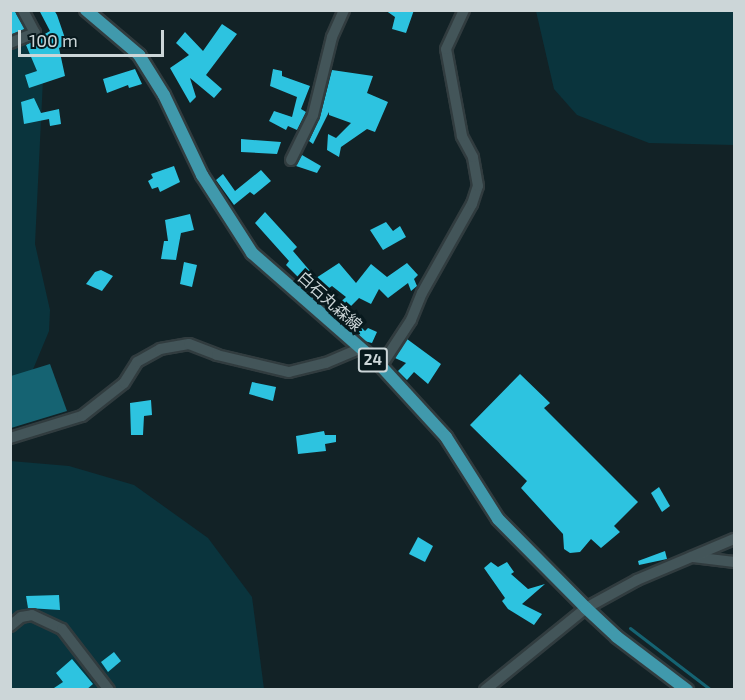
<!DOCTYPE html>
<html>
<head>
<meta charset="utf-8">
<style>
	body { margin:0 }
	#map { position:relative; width:745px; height:700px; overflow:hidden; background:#122226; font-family:"Exo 2","Noto Sans JP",sans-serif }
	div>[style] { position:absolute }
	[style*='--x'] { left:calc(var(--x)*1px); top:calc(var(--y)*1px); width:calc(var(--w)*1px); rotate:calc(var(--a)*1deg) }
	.green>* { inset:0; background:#0a343d }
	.water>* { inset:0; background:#156372 }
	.stream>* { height:3px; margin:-1.5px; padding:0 1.5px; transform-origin:1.5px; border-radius:1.5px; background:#156372 }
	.building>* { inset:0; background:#2dc3e0 }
	.roads { filter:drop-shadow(2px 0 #313c3f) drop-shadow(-2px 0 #313c3f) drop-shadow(0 2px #313c3f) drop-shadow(0 -2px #313c3f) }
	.minor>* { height:10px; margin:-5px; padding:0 5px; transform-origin:5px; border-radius:5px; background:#435559 }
	.major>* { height:12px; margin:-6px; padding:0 6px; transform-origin:6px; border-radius:6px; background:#4099ac }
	span { translate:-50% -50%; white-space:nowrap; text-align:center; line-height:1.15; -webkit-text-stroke:6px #08191d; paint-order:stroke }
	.shield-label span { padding:2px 4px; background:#08191d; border:2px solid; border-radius:4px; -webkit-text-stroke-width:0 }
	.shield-label { font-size:15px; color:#ccd6d8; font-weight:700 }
	.street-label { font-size:16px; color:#ccd6d8 }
	.frame { position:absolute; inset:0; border:12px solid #ccd6d8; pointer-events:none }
	.scale { position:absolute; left:18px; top:30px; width:146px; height:27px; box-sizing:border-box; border:3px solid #ccd6d8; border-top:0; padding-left:8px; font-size:18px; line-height:21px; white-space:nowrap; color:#ccd6d8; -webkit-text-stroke:4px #08191d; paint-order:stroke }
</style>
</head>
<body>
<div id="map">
	<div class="green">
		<div style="clip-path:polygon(536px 11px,734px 11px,734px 145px,649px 143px,577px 115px,554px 89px)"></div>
		<div style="clip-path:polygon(10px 19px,27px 36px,43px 79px,35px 244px,50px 310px,49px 331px,19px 403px,10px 406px)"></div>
		<div style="clip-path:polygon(10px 461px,69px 466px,134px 485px,208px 538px,252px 597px,264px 689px,11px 689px)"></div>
	</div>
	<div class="water">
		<div style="clip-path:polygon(50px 364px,67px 411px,11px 428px,11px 376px)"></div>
	</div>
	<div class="stream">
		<div style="--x:630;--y:628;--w:102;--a:37.4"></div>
	</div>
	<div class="building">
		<div style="clip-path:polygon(10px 10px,14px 10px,25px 29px,10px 35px)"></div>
		<div style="clip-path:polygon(39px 10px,54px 10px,57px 15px,67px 44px,59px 48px,65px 76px,29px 88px,25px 75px,37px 71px,26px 45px,50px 31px)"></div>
		<div style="clip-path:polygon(385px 10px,414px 10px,406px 33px,392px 29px,395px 17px)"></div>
		<div style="clip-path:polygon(222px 24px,237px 34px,206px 75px,222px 89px,214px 98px,190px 78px,196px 97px,190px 103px,170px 68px,189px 55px,176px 43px,185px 32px,203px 51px)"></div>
		<div style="clip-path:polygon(135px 69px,142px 84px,129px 88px,128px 85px,107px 93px,103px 79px)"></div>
		<div style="clip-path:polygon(273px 69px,282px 71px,282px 76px,310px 86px,301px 109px,306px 112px,297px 130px,288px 126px,286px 130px,269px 121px,274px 111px,292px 117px,297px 97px,270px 86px)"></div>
		<div style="clip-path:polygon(332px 70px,373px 76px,367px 93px,388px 102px,375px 132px,367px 129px,341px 147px,339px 157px,327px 150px,328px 134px,336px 138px,351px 123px,329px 115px,329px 112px,313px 144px,309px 141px,320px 117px)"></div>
		<div style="clip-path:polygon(34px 98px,41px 113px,59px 109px,61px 124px,50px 126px,49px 119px,24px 124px,21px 102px)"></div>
		<div style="clip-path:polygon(241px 139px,281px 142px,277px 154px,241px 152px)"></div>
		<div style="clip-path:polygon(302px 155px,321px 166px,317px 173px,296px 166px)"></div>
		<div style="clip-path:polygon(174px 166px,180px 182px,160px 192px,158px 187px,152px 189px,148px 181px,153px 178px,151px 174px)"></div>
		<div style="clip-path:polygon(261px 170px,271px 181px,254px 195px,250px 192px,234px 205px,216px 180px,223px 174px,235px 191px)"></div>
		<div style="clip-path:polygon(265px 212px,297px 247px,293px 251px,316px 278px,339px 263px,356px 283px,371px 264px,387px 277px,407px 263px,418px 275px,414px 279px,417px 286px,411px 291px,408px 283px,388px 298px,379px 289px,371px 304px,359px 298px,345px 312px,337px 305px,346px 297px,332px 286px,319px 295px,307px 278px,303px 282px,286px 265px,289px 261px,255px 223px)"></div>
		<div style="clip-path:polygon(190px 214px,194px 230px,181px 233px,176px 260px,161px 259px,164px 241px,168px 241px,165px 220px)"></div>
		<div style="clip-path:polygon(386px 222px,393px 231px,400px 226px,406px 237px,383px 250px,370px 230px)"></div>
		<div style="clip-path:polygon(184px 262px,197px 265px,192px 287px,180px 284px)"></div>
		<div style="clip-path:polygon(101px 270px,113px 276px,102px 291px,86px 284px,95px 272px)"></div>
		<div style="clip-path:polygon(354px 320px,365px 331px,368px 328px,377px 332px,372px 343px,364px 341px,350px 324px)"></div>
		<div style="clip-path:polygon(407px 339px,441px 364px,428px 384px,414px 372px,407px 380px,398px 371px,406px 363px,395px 358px)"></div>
		<div style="clip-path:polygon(520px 374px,550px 403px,544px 408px,638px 502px,614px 526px,620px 532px,601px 548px,591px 539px,580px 552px,570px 553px,564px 549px,563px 534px,521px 488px,527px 481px,470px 425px)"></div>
		<div style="clip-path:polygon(252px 382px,276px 387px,273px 401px,249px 394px)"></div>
		<div style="clip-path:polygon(151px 400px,152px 415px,144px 416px,143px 435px,131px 435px,130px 403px)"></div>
		<div style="clip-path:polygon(324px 431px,325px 435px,336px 435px,336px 442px,325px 444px,326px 451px,298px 454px,296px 436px)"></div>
		<div style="clip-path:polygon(659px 487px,670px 506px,662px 512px,651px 493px)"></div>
		<div style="clip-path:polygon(418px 537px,433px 546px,425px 562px,409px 554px)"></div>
		<div style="clip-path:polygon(665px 551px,667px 559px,639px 565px,638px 561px)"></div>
		<div style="clip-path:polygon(491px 562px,498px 567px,507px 562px,514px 572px,511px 574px,528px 589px,545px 584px,522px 604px,542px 614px,534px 625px,508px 609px,502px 601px,505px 598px,484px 568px)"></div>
		<div style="clip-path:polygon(59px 595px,60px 610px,28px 608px,26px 596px)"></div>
		<div style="clip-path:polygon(114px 652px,121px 661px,108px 672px,101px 662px)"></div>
		<div style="clip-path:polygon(72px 659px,93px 684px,86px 690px,51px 690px,63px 682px,56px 673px)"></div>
	</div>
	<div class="roads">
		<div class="minor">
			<div style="--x:10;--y:43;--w:27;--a:-22"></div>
			<div style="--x:35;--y:33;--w:26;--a:-118"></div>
			<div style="--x:291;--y:160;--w:50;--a:-63.9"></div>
			<div style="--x:313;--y:115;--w:80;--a:-76.3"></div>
			<div style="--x:332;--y:37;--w:30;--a:-66"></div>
			<div style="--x:381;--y:366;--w:55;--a:-56.9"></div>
			<div style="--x:411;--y:320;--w:29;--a:-68"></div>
			<div style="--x:422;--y:293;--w:102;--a:-60.7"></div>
			<div style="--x:472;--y:204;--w:19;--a:-72"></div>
			<div style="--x:478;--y:186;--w:29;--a:-100"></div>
			<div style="--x:473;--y:157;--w:24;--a:-118"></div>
			<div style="--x:462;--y:136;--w:88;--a:-100.4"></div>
			<div style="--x:446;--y:49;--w:43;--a:-65.2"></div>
			<div style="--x:10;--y:438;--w:75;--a:-17"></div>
			<div style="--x:82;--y:416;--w:53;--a:-38.2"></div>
			<div style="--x:124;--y:383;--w:25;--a:-58"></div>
			<div style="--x:137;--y:362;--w:26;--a:-29"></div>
			<div style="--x:160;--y:349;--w:29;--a:-10"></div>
			<div style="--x:189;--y:344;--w:30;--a:21"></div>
			<div style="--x:217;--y:355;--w:74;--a:13.3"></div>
			<div style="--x:289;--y:372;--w:38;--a:-14"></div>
			<div style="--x:326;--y:363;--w:36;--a:-23"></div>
			<div style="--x:692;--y:557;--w:42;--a:6.8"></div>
			<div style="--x:10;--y:626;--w:14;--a:-39"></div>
			<div style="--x:21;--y:617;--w:11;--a:-10"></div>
			<div style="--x:32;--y:615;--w:33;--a:25"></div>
			<div style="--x:62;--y:629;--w:77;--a:52.4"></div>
			<div style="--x:485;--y:690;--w:130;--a:-39.1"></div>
			<div style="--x:586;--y:608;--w:58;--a:-28.8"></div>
			<div style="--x:637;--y:580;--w:105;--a:-22.9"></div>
		</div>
		<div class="major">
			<div style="--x:86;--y:10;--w:70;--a:40.3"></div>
			<div style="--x:139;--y:55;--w:47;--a:58"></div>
			<div style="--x:164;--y:95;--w:89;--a:64.6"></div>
			<div style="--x:202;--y:175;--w:93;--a:57.3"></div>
			<div style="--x:252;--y:253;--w:171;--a:41.2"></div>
			<div style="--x:381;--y:366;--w:96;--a:47.5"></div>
			<div style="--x:446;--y:437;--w:97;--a:57.6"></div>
			<div style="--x:498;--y:519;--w:125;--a:45.3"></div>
			<div style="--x:586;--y:608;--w:42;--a:43.1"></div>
			<div style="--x:617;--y:637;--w:88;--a:37.1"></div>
		</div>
	</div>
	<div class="shield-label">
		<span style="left:373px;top:360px">24</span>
	</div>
	<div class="street-label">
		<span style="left:330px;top:301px;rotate:42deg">白石丸森線</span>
	</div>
	<div class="frame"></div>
	<div class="scale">100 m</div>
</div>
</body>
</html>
